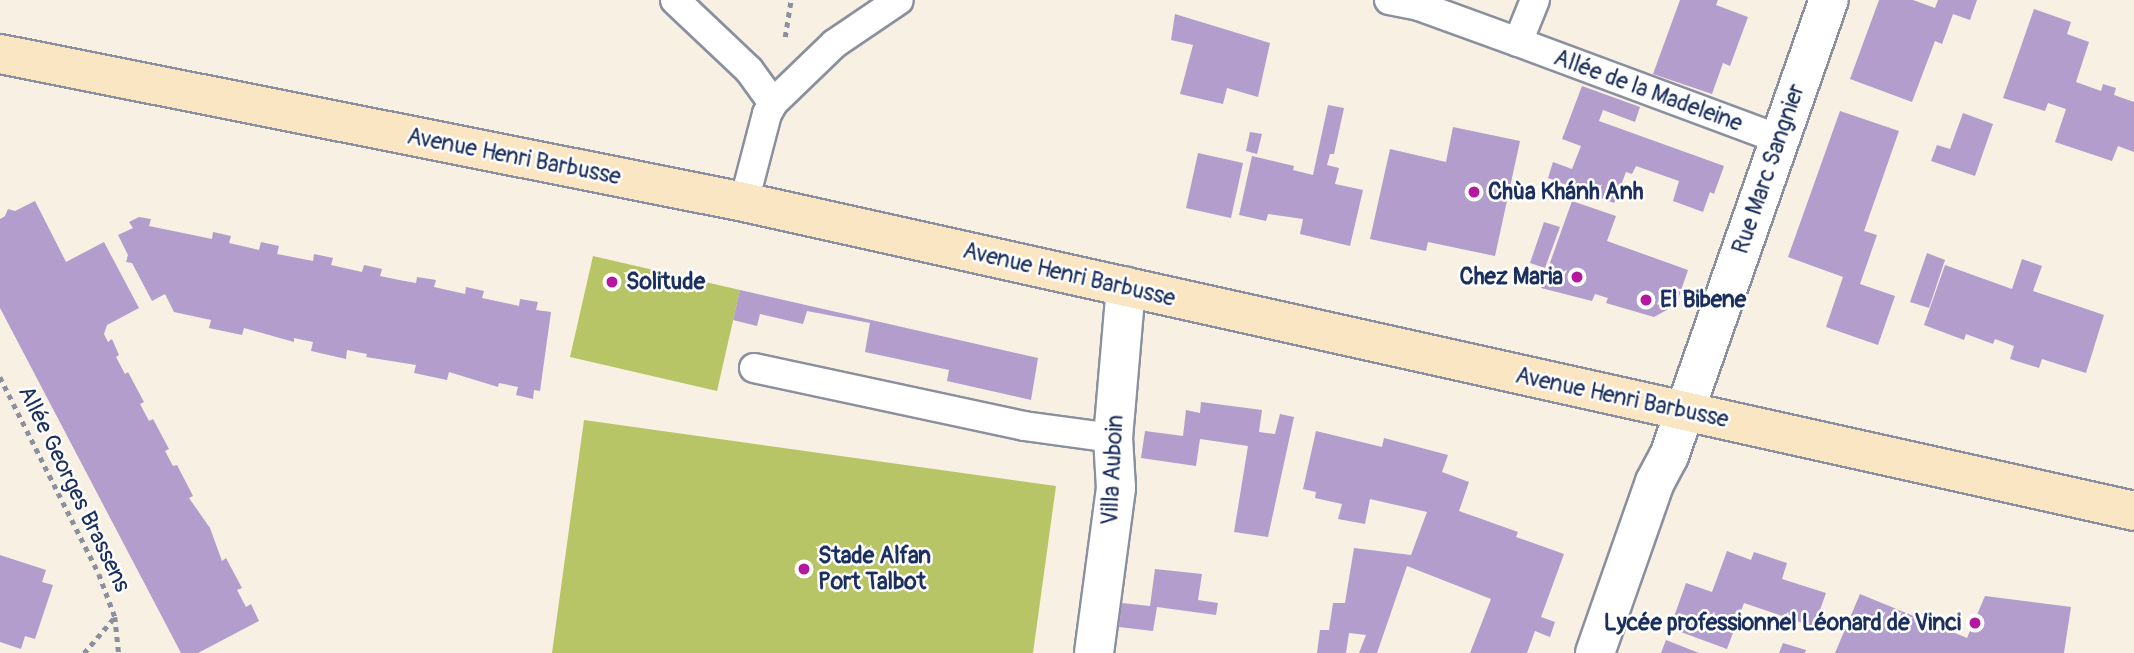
<!DOCTYPE html>
<html>
<head>
<meta charset="utf-8">
<style>
	body { margin:0 }
	#map { position:relative; width:2134px; height:653px; overflow:hidden; background:#f8f0e2; font-family:Pangolin,sans-serif }
	div>[style] { position:absolute }
	[style*='--x'] { left:calc(var(--x)*1px); top:calc(var(--y)*1px); width:calc(var(--w)*1px); rotate:calc(var(--a)*1deg) }
	.green>* { inset:0; background:#b8c567 }
	.building>* { inset:0; background:#b29dcd }
	.path>* { height:4.5px; margin-top:-2.25px; transform-origin:0; background:repeating-linear-gradient(90deg,#8a90a0 0 5px,transparent 0 10px) }
	.roads { filter:drop-shadow(2px 0 #8a90a0) drop-shadow(-2px 0 #8a90a0) drop-shadow(0 2px #8a90a0) drop-shadow(0 -2px #8a90a0) }
	.lane>* { height:28px; margin:-14px; padding:0 14px; transform-origin:14px; border-radius:14px; background:#fff }
	.street>* { height:38px; margin:-19px; padding:0 19px; transform-origin:19px; border-radius:19px; background:#fff }
	.secondary>* { height:38px; margin:-19px; padding:0 19px; transform-origin:19px; border-radius:19px; background:#fbe6c4 }
	.dots>* { width:19px; height:19px; translate:-50% -50%; box-sizing:border-box; border:4px solid #fff; border-radius:50% }
	span { translate:-50% -50%; white-space:nowrap; text-align:center; line-height:1.15; -webkit-text-stroke:5px #fff; paint-order:stroke }
	.street-label { font-size:23px; color:#1b2f5e }
	.poi-label { font-size:23px; color:#1b2f5e; font-weight:700 }
	.left { translate:0 -50%; text-align:left }
	.right { translate:-100% -50%; text-align:right }
</style>
</head>
<body>
<div id="map">
	<div class="green">
		<div style="clip-path:polygon(593px 256px,740px 290px,717px 391px,570px 357px)"></div>
		<div style="clip-path:polygon(584px 420px,1056px 486px,1033px 653px,552px 653px)"></div>
	</div>
	<div class="building">
		<div style="clip-path:polygon(1680px 0,1718px 0,1716px 5px,1748px 17px,1730px 66px,1723px 63px,1712px 94px,1653px 74px)"></div>
		<div style="clip-path:polygon(1879px 0,1913px 0,1935px 8px,1938px 0,1977px 0,1970px 20px,1953px 14px,1942px 44px,1935px 41px,1912px 102px,1850px 79px)"></div>
		<div style="clip-path:polygon(2034px 9px,2071px 22px,2067px 34px,2089px 42px,2076px 82px,2101px 91px,2103px 84px,2116px 88px,2114px 95px,2134px 102px,2134px 152px,2118px 146px,2112px 161px,2055px 142px,2066px 109px,2048px 103px,2045px 111px,2003px 98px)"></div>
		<div style="clip-path:polygon(1175px 14px,1270px 43px,1258px 97px,1227px 88px,1223px 104px,1180px 94px,1193px 45px,1171px 40px)"></div>
		<div style="clip-path:polygon(1582px 86px,1640px 107px,1635px 122px,1603px 110px,1599px 121px,1724px 166px,1714px 194px,1710px 192px,1703px 212px,1673px 201px,1679px 181px,1636px 166px,1632px 174px,1626px 172px,1614px 203px,1548px 178px,1553px 162px,1572px 169px,1581px 146px,1562px 139px)"></div>
		<div style="clip-path:polygon(1328px 105px,1344px 108px,1334px 154px,1330px 154px,1327px 165px,1339px 168px,1335px 184px,1363px 190px,1350px 246px,1300px 234px,1303px 219px,1268px 214px,1266px 221px,1239px 215px,1252px 156px,1294px 166px,1293px 170px,1313px 175px)"></div>
		<div style="clip-path:polygon(1840px 111px,1899px 131px,1864px 231px,1877px 235px,1860px 284px,1895px 296px,1878px 345px,1826px 327px,1843px 277px,1788px 257px)"></div>
		<div style="clip-path:polygon(1963px 113px,1993px 124px,1975px 176px,1931px 161px,1937px 145px,1950px 149px)"></div>
		<div style="clip-path:polygon(1453px 127px,1520px 141px,1495px 256px,1428px 242px,1426px 251px,1370px 239px,1390px 149px,1446px 162px)"></div>
		<div style="clip-path:polygon(1250px 132px,1262px 134px,1257px 154px,1246px 151px)"></div>
		<div style="clip-path:polygon(1198px 153px,1243px 163px,1231px 218px,1186px 208px)"></div>
		<div style="clip-path:polygon(35px 201px,66px 262px,104px 242px,139px 308px,107px 325px,104px 334px,108px 342px,112px 339px,119px 355px,116px 357px,125px 374px,128px 372px,144px 402px,140px 404px,149px 421px,153px 419px,169px 449px,165px 451px,173px 466px,177px 465px,193px 496px,189px 498px,210px 528px,222px 561px,226px 558px,242px 588px,237px 590px,246px 607px,251px 604px,259px 621px,198px 653px,181px 653px,0 308px,0 219px,5px 216px,8px 209px,15px 211px)"></div>
		<div style="clip-path:polygon(1572px 201px,1616px 216px,1607px 241px,1688px 270px,1676px 305px,1654px 317px,1606px 303px,1608px 298px,1595px 294px,1592px 301px,1541px 288px)"></div>
		<div style="clip-path:polygon(139px 217px,151px 219px,149px 226px,212px 239px,213px 232px,231px 236px,229px 243px,259px 250px,261px 242px,279px 246px,277px 254px,313px 261px,314px 254px,333px 258px,331px 265px,362px 272px,364px 265px,382px 269px,380px 276px,399px 280px,416px 283px,417px 277px,436px 280px,434px 287px,465px 294px,466px 287px,484px 291px,482px 298px,519px 306px,520px 299px,538px 302px,536px 310px,551px 312px,540px 391px,534px 390px,533px 399px,516px 395px,518px 387px,499px 383px,498px 387px,449px 372px,447px 380px,414px 373px,416px 365px,366px 357px,367px 354px,347px 350px,346px 359px,311px 351px,313px 342px,294px 338px,294px 342px,244px 328px,242px 335px,209px 328px,211px 320px,174px 312px,165px 294px,152px 301px,132px 263px,126px 262px,128px 255px,118px 235px,133px 228px,129px 222px)"></div>
		<div style="clip-path:polygon(1544px 222px,1560px 227px,1545px 268px,1530px 263px)"></div>
		<div style="clip-path:polygon(1927px 253px,1945px 260px,1929px 308px,1910px 302px)"></div>
		<div style="clip-path:polygon(2022px 259px,2042px 266px,2033px 291px,2104px 315px,2086px 373px,2042px 359px,2039px 368px,2010px 359px,2014px 346px,1995px 339px,1993px 344px,1966px 334px,1964px 340px,1924px 325px,1945px 265px,2012px 289px)"></div>
		<div style="clip-path:polygon(740px 290px,1038px 358px,1031px 400px,947px 381px,949px 370px,865px 352px,870px 323px,807px 311px,803px 324px,760px 314px,757px 326px,733px 320px)"></div>
		<div style="clip-path:polygon(1201px 402px,1262px 410px,1259px 432px,1275px 434px,1280px 414px,1294px 417px,1268px 537px,1234px 532px,1248px 446px,1200px 439px,1196px 466px,1141px 458px,1145px 431px,1183px 436px,1186px 410px,1200px 413px)"></div>
		<div style="clip-path:polygon(1316px 431px,1382px 447px,1384px 438px,1448px 455px,1442px 472px,1469px 482px,1459px 511px,1518px 532px,1516px 537px,1564px 554px,1541px 617px,1555px 622px,1550px 637px,1535px 631px,1527px 653px,1470px 653px,1491px 599px,1407px 566px,1377px 653px,1359px 653px,1366px 635px,1349px 633px,1346px 653px,1317px 653px,1320px 630px,1329px 630px,1333px 603px,1345px 603px,1354px 548px,1411px 555px,1427px 512px,1370px 499px,1365px 524px,1338px 519px,1342px 504px,1315px 498px,1316px 492px,1303px 489px)"></div>
		<div style="clip-path:polygon(1727px 551px,1751px 560px,1754px 552px,1787px 563px,1782px 579px,1826px 593px,1814px 627px,1744px 603px,1727px 649px,1670px 628px,1686px 583px,1712px 592px)"></div>
		<div style="clip-path:polygon(0 555px,46px 570px,42px 582px,53px 585px,35px 639px,25px 636px,21px 649px,0 642px)"></div>
		<div style="clip-path:polygon(1155px 569px,1202px 574px,1198px 600px,1218px 603px,1216px 615px,1157px 607px,1153px 631px,1119px 627px,1122px 603px,1150px 606px)"></div>
		<div style="clip-path:polygon(1860px 594px,1967px 638px,1985px 596px,2071px 607px,2064px 653px,1835px 653px)"></div>
		<div style="clip-path:polygon(1666px 640px,1699px 653px,1661px 653px)"></div>
		<div style="clip-path:polygon(1783px 643px,1806px 650px,1805px 653px,1779px 653px)"></div>
	</div>
	<div class="path">
		<div style="--x:785;--y:37;--w:37;--a:-81"></div>
		<div style="--x:0;--y:377;--w:220;--a:63.3"></div>
		<div style="--x:99;--y:574;--w:46;--a:69.6"></div>
		<div style="--x:115;--y:617;--w:36;--a:84"></div>
		<div style="--x:84;--y:653;--w:46;--a:-49.4"></div>
	</div>
	<div class="roads">
		<div class="lane">
			<div style="--x:675;--y:0;--w:102;--a:43.4"></div>
			<div style="--x:749;--y:70;--w:41;--a:54"></div>
			<div style="--x:1389;--y:0;--w:31;--a:11"></div>
			<div style="--x:1419;--y:6;--w:105;--a:20"></div>
			<div style="--x:1518;--y:42;--w:278;--a:20.4"></div>
			<div style="--x:1518;--y:42;--w:45;--a:-68"></div>
			<div style="--x:744;--y:202;--w:91;--a:-75.4"></div>
			<div style="--x:767;--y:114;--w:13;--a:-61"></div>
			<div style="--x:773;--y:103;--w:85;--a:-44"></div>
			<div style="--x:834;--y:44;--w:78;--a:-34.1"></div>
			<div style="--x:754;--y:368;--w:276;--a:12.1"></div>
			<div style="--x:1024;--y:426;--w:90;--a:7.7"></div>
		</div>
		<div class="street">
			<div style="--x:1094;--y:653;--w:166;--a:-82.4"></div>
			<div style="--x:1116;--y:488;--w:50;--a:-93.4"></div>
			<div style="--x:1113;--y:438;--w:152;--a:-85.1"></div>
			<div style="--x:1595;--y:653;--w:181;--a:-70.7"></div>
			<div style="--x:1655;--y:482;--w:30;--a:-62"></div>
			<div style="--x:1669;--y:456;--w:483;--a:-70.7"></div>
		</div>
		<div class="secondary">
			<div style="--x:0;--y:54;--w:759;--a:11.25"></div>
			<div style="--x:744;--y:202;--w:1424;--a:12.53"></div>
		</div>
	</div>
	<div class="dots">
		<div style="left:1474px;top:192px;background:#b5179e"></div>
		<div style="left:1577px;top:277px;background:#b5179e"></div>
		<div style="left:612px;top:282px;background:#b5179e"></div>
		<div style="left:1646px;top:300px;background:#b5179e"></div>
		<div style="left:804px;top:569px;background:#b5179e"></div>
		<div style="left:1975px;top:623px;background:#b5179e"></div>
	</div>
	<div class="street-label">
		<span style="left:1648px;top:91px;rotate:20deg">Allée de la Madeleine</span>
		<span style="left:514px;top:157px;rotate:11deg">Avenue Henri Barbusse</span>
		<span style="left:1769px;top:169px;rotate:-71deg">Rue Marc Sangnier</span>
		<span style="left:1069px;top:275px;rotate:13deg">Avenue Henri Barbusse</span>
		<span style="left:1622px;top:398px;rotate:12deg">Avenue Henri Barbusse</span>
		<span style="left:1113px;top:470px;rotate:-87deg">Villa Auboin</span>
		<span style="left:74px;top:489px;rotate:64deg">Allée Georges Brassens</span>
	</div>
	<div class="poi-label">
		<span class="left" style="left:1488px;top:192px">Chùa Khánh Anh</span>
		<span class="right" style="left:1563px;top:277px">Chez Maria</span>
		<span class="left" style="left:626px;top:282px">Solitude</span>
		<span class="left" style="left:1660px;top:300px">El Bibene</span>
		<span class="left" style="left:818px;top:569px">Stade Alfan<br>Port Talbot</span>
		<span class="right" style="left:1961px;top:623px">Lycée professionnel Léonard de Vinci</span>
	</div>
</div>
</body>
</html>
